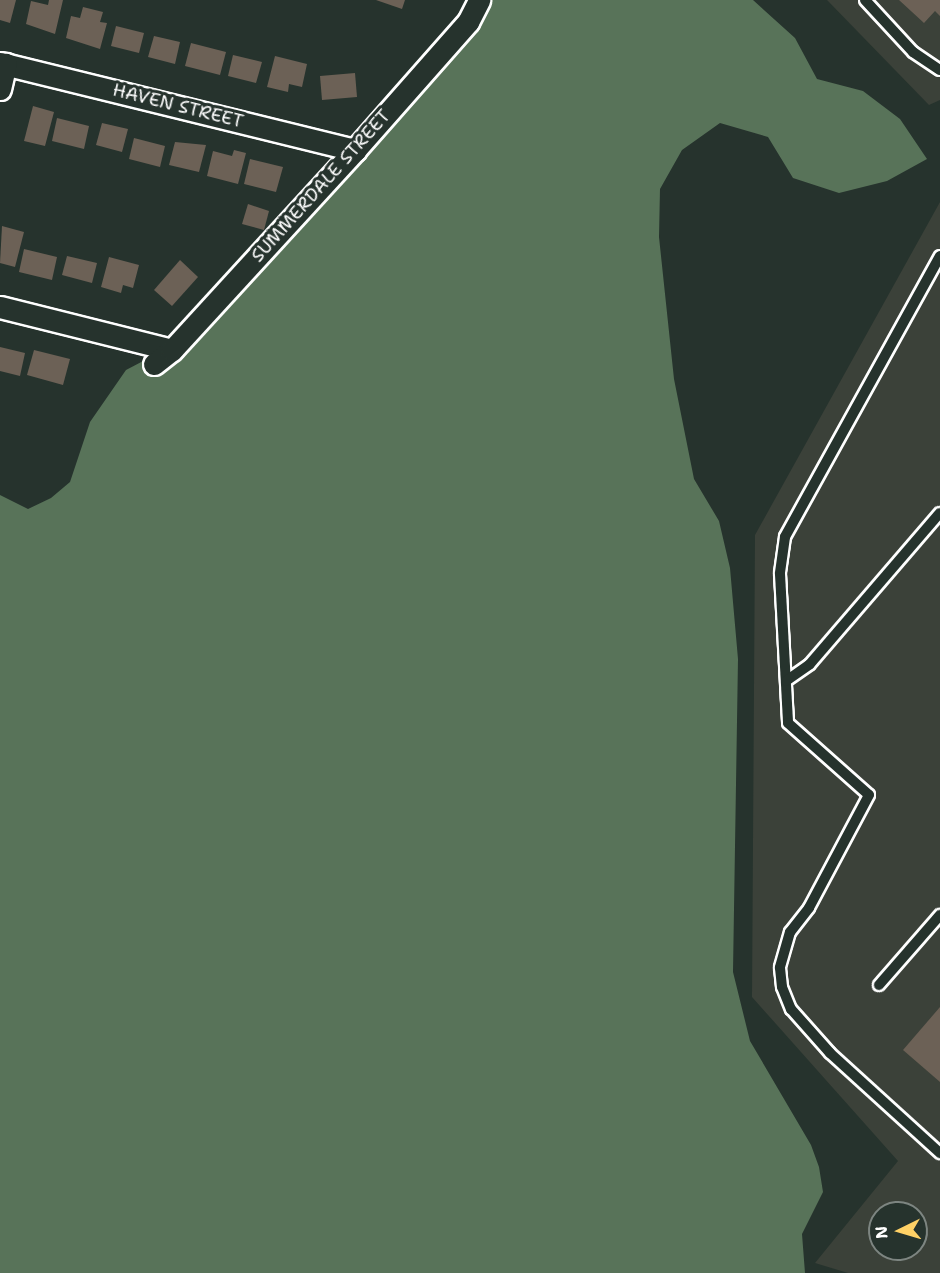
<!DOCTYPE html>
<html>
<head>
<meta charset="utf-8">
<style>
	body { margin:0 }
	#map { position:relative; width:940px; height:1273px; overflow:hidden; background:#26332d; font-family:"Shantell Sans",sans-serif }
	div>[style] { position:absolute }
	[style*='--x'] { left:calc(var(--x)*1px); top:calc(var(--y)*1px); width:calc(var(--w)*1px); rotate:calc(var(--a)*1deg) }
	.built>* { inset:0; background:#3b4139 }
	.green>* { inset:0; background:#587359 }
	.building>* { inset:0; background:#6c6156 }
	.roads { filter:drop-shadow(2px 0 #fff) drop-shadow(-2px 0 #fff) drop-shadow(0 2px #fff) drop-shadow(0 -2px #fff) }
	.service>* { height:10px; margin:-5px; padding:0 5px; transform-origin:5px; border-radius:5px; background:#26332d }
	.minor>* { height:21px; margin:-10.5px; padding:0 10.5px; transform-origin:10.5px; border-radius:10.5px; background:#26332d }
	span { translate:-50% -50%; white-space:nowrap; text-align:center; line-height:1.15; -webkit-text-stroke:6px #26332d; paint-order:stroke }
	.street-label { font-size:18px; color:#fff }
	.north { position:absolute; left:868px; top:1201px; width:60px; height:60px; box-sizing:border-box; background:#26332d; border:2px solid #7d8581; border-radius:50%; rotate:265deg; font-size:16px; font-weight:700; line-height:24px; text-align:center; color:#fff }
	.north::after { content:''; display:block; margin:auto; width:21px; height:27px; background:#ffd166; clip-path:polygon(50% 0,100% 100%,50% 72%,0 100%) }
</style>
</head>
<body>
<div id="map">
	<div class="built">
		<div style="clip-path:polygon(827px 0,940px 0,940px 100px,929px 105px)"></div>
		<div style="clip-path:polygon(evenodd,940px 202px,940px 1273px,848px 1273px,815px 1263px,898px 1161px,752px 997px,755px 535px,940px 202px,880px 1213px,916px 1213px,916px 1249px,880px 1249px,880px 1213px)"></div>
	</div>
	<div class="green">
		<div style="clip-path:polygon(483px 0,753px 0,795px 38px,817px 79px,863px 91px,900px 119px,927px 159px,887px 181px,839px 193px,793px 178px,768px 137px,720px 123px,682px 150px,660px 189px,659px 237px,674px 379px,694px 479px,719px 521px,730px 568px,738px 659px,733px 972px,750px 1041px,811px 1145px,819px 1167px,823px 1192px,802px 1234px,805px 1273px,0 1273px,0 495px,28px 509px,51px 498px,70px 482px,90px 422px,126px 370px,147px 359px,171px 359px)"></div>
	</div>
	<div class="building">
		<div style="clip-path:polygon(0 0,16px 0,10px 23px,0 20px)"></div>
		<div style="clip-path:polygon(49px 0,63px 0,55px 34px,26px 24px,31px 1px,48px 5px)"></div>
		<div style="clip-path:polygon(376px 0,405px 0,402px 9px)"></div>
		<div style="clip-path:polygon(899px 0,940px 0,940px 16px,935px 11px,924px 23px)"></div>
		<div style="clip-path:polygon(83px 7px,103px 12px,100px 22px,107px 23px,100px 49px,66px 38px,71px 16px,80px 18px)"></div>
		<div style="clip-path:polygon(116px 26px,144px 33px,139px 53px,111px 46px)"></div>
		<div style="clip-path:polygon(154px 36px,180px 42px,175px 64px,148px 57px)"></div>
		<div style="clip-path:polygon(191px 43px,226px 52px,220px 75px,185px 66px)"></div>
		<div style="clip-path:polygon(233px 55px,262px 62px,256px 83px,228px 76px)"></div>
		<div style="clip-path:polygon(275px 56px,307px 64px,302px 87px,289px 84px,288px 92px,267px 87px)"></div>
		<div style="clip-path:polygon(355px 73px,357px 97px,322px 100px,320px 76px)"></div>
		<div style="clip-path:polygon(33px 106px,54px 112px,45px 146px,24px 141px)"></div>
		<div style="clip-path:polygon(57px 118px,89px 126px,84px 149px,52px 141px)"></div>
		<div style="clip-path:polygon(102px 123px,128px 129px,122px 152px,96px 145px)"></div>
		<div style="clip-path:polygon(134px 138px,165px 146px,160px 167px,129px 159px)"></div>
		<div style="clip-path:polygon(175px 142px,206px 145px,199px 172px,169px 165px)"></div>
		<div style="clip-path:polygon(234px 150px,246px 153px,238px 184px,207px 176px,213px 151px,232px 156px)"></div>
		<div style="clip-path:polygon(250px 159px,283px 167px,276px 192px,244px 184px)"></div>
		<div style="clip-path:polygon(248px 204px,269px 211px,264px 230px,242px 224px)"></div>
		<div style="clip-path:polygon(2px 226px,24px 232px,15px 267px,0 263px)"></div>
		<div style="clip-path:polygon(24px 249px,57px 257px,52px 280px,19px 272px)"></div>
		<div style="clip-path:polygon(67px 256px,97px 263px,92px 283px,62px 275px)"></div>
		<div style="clip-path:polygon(109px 257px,139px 265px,133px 288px,123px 285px,121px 293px,101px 287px)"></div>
		<div style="clip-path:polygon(180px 260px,198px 277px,172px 306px,154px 290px)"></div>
		<div style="clip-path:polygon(0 347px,25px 353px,20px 376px,0 371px)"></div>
		<div style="clip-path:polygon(34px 350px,70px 359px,63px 385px,27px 375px)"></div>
		<div style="clip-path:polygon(940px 1007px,940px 1082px,903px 1050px)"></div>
		<div style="clip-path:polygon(880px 1221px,880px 1247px,875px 1234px)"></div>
	</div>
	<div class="roads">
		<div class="service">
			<div style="--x:865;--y:0;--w:71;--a:47.3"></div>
			<div style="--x:913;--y:52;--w:32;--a:34"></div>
			<div style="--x:940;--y:256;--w:321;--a:118.9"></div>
			<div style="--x:785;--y:537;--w:37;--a:98"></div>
			<div style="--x:780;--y:574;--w:149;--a:86.9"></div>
			<div style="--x:788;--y:723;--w:108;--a:41.6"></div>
			<div style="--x:869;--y:795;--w:128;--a:118"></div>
			<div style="--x:809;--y:908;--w:31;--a:128"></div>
			<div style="--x:790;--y:932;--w:37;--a:106"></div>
			<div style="--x:780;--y:968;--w:19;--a:84"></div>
			<div style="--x:782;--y:987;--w:24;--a:68"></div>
			<div style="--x:791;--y:1009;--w:59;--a:48.4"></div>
			<div style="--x:830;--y:1053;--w:149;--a:42.3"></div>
			<div style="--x:786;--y:681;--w:29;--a:-35"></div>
			<div style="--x:810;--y:664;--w:199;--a:-49.3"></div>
			<div style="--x:879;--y:985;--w:93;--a:-48.9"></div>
		</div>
		<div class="minor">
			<div style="--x:0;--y:63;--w:366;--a:13.8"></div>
			<div style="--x:0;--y:89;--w:26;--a:-77"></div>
			<div style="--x:0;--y:307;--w:177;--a:14"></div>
			<div style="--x:154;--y:364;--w:23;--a:-38"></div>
			<div style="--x:172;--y:350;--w:271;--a:-47.5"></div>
			<div style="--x:355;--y:150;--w:171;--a:-48.6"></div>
			<div style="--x:468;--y:22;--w:25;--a:-63"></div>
		</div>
	</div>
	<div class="street-label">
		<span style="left:178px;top:106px;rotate:14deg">HAVEN STREET</span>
		<span style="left:321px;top:186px;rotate:-48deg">SUMMERDALE STREET</span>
	</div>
	<div class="north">N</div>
</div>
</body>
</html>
